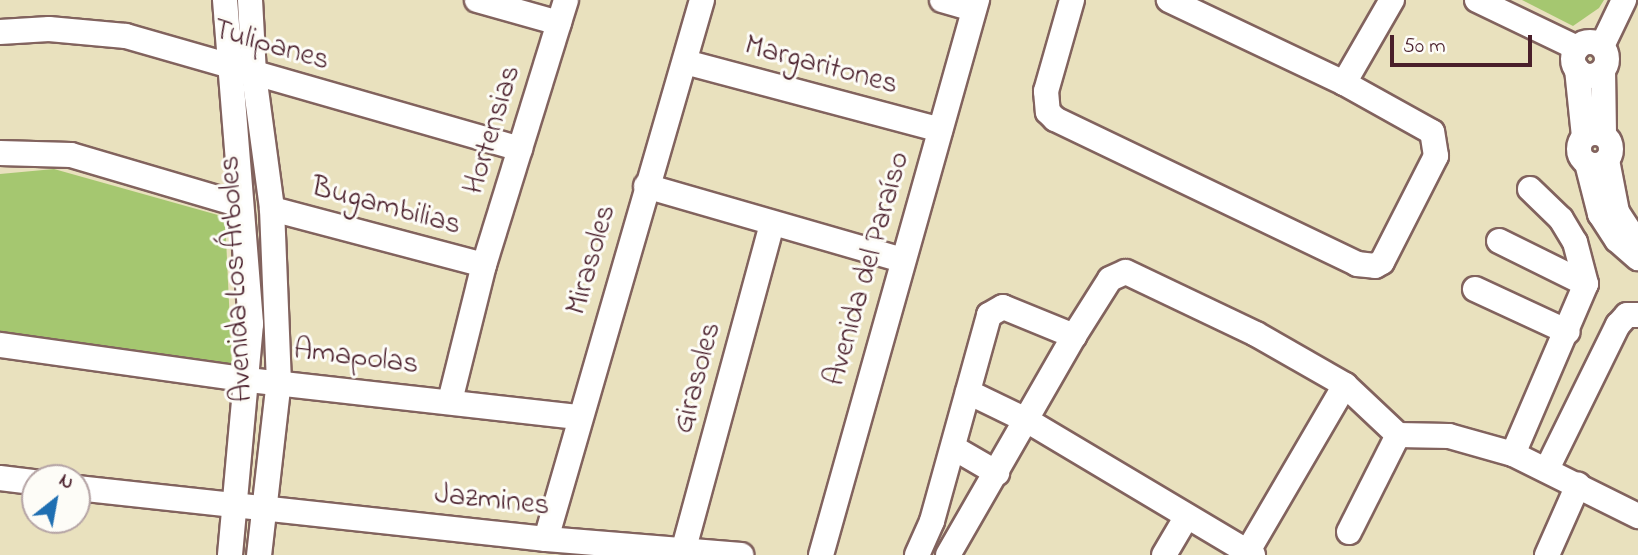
<!DOCTYPE html>
<html>
<head>
<meta charset="utf-8">
<style>
	body { margin:0 }
	#map { position:relative; width:1638px; height:555px; overflow:hidden; background:#e9e1be; font-family:"Indie Flower",sans-serif }
	div>[style] { position:absolute }
	[style*='--x'] { left:calc(var(--x)*1px); top:calc(var(--y)*1px); width:calc(var(--w)*1px); rotate:calc(var(--a)*1deg) }
	.green>* { inset:0; background:#a5c770 }
	.roads { filter:drop-shadow(2px 0 #82635e) drop-shadow(-2px 0 #82635e) drop-shadow(0 2px #82635e) drop-shadow(0 -2px #82635e) }
	.minor>* { height:24px; margin:-12px; padding:0 12px; transform-origin:12px; border-radius:12px; background:#fff }
	.minor>.ring { margin:-12px; padding:0; box-sizing:content-box; background:none; border:24px solid #fff; border-radius:50% }
	span { translate:-50% -50%; white-space:nowrap; text-align:center; line-height:1.15; -webkit-text-stroke:6px #fdfcf7; paint-order:stroke }
	.street-label { font-size:30px; color:#4a1f2b }
	.north { position:absolute; left:21px; top:464px; width:70px; height:70px; box-sizing:border-box; background:#fdfcf7; border:2px solid #b5a4a5; border-radius:50%; rotate:31deg; font-size:19px; font-weight:700; line-height:28px; text-align:center; color:#4a1f2b }
	.north::after { content:''; display:block; margin:auto; width:24px; height:32px; background:#1f6fb2; clip-path:polygon(50% 0,100% 100%,50% 72%,0 100%) }
	.scale { position:absolute; left:1390px; top:35px; width:142px; height:32px; box-sizing:border-box; border:4px solid #4a1f2b; border-top:0; padding-left:9px; font-size:21px; line-height:24px; white-space:nowrap; color:#4a1f2b; -webkit-text-stroke:5px #fdfcf7; paint-order:stroke }
</style>
</head>
<body>
<div id="map">
	<div class="green">
		<div style="clip-path:polygon(1522px 0,1604px 0,1599px 8px,1573px 26px)"></div>
		<div style="clip-path:polygon(54px 169px,225px 217px,232px 367px,0 339px,0 174px)"></div>
	</div>
	<div class="roads">
		<div class="minor">
			<div style="--x:225;--y:0;--w:325;--a:85.4"></div>
			<div style="--x:251;--y:324;--w:232;--a:95.2"></div>
			<div style="--x:250;--y:0;--w:75;--a:86.9"></div>
			<div style="--x:254;--y:75;--w:135;--a:82.3"></div>
			<div style="--x:272;--y:209;--w:171;--a:87.7"></div>
			<div style="--x:279;--y:380;--w:176;--a:96.5"></div>
			<div style="--x:477;--y:0;--w:85;--a:15.7"></div>
			<div style="--x:942;--y:0;--w:33;--a:16"></div>
			<div style="--x:1072;--y:0;--w:95;--a:105.9"></div>
			<div style="--x:1046;--y:91;--w:21;--a:85"></div>
			<div style="--x:1048;--y:112;--w:10;--a:45"></div>
			<div style="--x:1055;--y:119;--w:335;--a:25.6"></div>
			<div style="--x:1357;--y:264;--w:18;--a:6"></div>
			<div style="--x:1375;--y:266;--w:8;--a:-30"></div>
			<div style="--x:1382;--y:262;--w:119;--a:-63"></div>
			<div style="--x:1436;--y:156;--w:24;--a:-99"></div>
			<div style="--x:1432;--y:132;--w:101;--a:-150.9"></div>
			<div style="--x:1344;--y:83;--w:194;--a:-154.6"></div>
			<div style="--x:1477;--y:0;--w:111;--a:25.6"></div>
			<div style="--x:0;--y:32;--w:49;--a:-3.5"></div>
			<div style="--x:49;--y:29;--w:77;--a:5.2"></div>
			<div style="--x:126;--y:36;--w:410;--a:16"></div>
			<div class="ring" style="left:1573px;top:42px;width:10px;height:10px"></div>
			<div style="--x:1602;--y:46;--w:51;--a:-64.4"></div>
			<div style="--x:685;--y:62;--w:264;--a:14.9"></div>
			<div style="--x:1577;--y:69;--w:68;--a:84.1"></div>
			<div style="--x:1603;--y:70;--w:65;--a:89.1"></div>
			<div style="--x:1344;--y:83;--w:96;--a:-60"></div>
			<div class="ring" style="left:1579px;top:133px;width:8px;height:8px"></div>
			<div style="--x:0;--y:153;--w:71;--a:1.6"></div>
			<div style="--x:71;--y:155;--w:177;--a:16.4"></div>
			<div style="--x:1607;--y:160;--w:53;--a:79.1"></div>
			<div style="--x:1617;--y:212;--w:27;--a:57"></div>
			<div style="--x:1587;--y:163;--w:53;--a:75.7"></div>
			<div style="--x:1600;--y:214;--w:31;--a:57"></div>
			<div style="--x:1617;--y:240;--w:28;--a:41"></div>
			<div style="--x:646;--y:186;--w:267;--a:16.1"></div>
			<div style="--x:1530;--y:189;--w:43;--a:44.1"></div>
			<div style="--x:1561;--y:219;--w:27;--a:59"></div>
			<div style="--x:1575;--y:242;--w:43;--a:75.3"></div>
			<div style="--x:272;--y:209;--w:219;--a:14.8"></div>
			<div style="--x:1475;--y:289;--w:102;--a:24.8"></div>
			<div style="--x:0;--y:345;--w:250;--a:8"></div>
			<div style="--x:248;--y:380;--w:333;--a:6.4"></div>
			<div style="--x:1345;--y:385;--w:73;--a:43.3"></div>
			<div style="--x:1398;--y:435;--w:51;--a:1.1"></div>
			<div style="--x:1449;--y:436;--w:66;--a:15.7"></div>
			<div style="--x:1513;--y:454;--w:185;--a:-66.8"></div>
			<div style="--x:1586;--y:284;--w:97;--a:-153.7"></div>
			<div style="--x:968;--y:392;--w:67;--a:25.8"></div>
			<div style="--x:1028;--y:421;--w:262;--a:30.8"></div>
			<div style="--x:450;--y:401;--w:140;--a:-76"></div>
			<div style="--x:484;--y:265;--w:277;--a:-72.8"></div>
			<div style="--x:954;--y:448;--w:50;--a:30.2"></div>
			<div style="--x:1513;--y:454;--w:140;--a:26.4"></div>
			<div style="--x:1547;--y:469;--w:161;--a:-63.8"></div>
			<div style="--x:1618;--y:325;--w:13;--a:-48"></div>
			<div style="--x:1627;--y:315;--w:11;--a:0"></div>
			<div style="--x:0;--y:478;--w:35;--a:7"></div>
			<div style="--x:77;--y:488;--w:472;--a:6.2"></div>
			<div style="--x:546;--y:539;--w:196;--a:4.7"></div>
			<div style="--x:1349;--y:532;--w:109;--a:-63.2"></div>
			<div style="--x:546;--y:539;--w:561;--a:-73.86"></div>
			<div style="--x:684;--y:548;--w:336;--a:-74.8"></div>
			<div style="--x:821;--y:555;--w:577;--a:-74.3"></div>
			<div style="--x:917;--y:555;--w:37;--a:-66"></div>
			<div style="--x:932;--y:521;--w:214;--a:-74.5"></div>
			<div style="--x:989;--y:315;--w:16;--a:-30"></div>
			<div style="--x:1003;--y:307;--w:77;--a:22.2"></div>
			<div style="--x:948;--y:555;--w:253;--a:-60.1"></div>
			<div style="--x:1074;--y:336;--w:67;--a:-57.7"></div>
			<div style="--x:1110;--y:279;--w:17;--a:-24"></div>
			<div style="--x:1126;--y:272;--w:144;--a:25.5"></div>
			<div style="--x:1256;--y:334;--w:103;--a:29.8"></div>
			<div style="--x:1345;--y:385;--w:192;--a:120.3"></div>
			<div style="--x:1164;--y:555;--w:45;--a:-59.5"></div>
			<div style="--x:1547;--y:555;--w:77;--a:-66.1"></div>
		</div>
	</div>
	<div class="street-label">
		<span style="left:271px;top:46px;rotate:16deg">Tulipanes</span>
		<span style="left:821px;top:66px;rotate:15deg">Margaritones</span>
		<span style="left:493px;top:130px;rotate:-73deg">Hortensias</span>
		<span style="left:386px;top:207px;rotate:15deg">Bugambilias</span>
		<span style="left:592px;top:260px;rotate:-74deg">Mirasoles</span>
		<span style="left:868px;top:269px;rotate:-74deg">Avenida del Paraíso</span>
		<span style="left:237px;top:279px;rotate:-93deg">Avenida Los Árboles</span>
		<span style="left:356px;top:358px;rotate:7deg">Amapolas</span>
		<span style="left:698px;top:378px;rotate:-75deg">Girasoles</span>
		<span style="left:492px;top:501px;rotate:6deg">Jazmines</span>
	</div>
	<div class="north">N</div>
	<div class="scale">50 m</div>
</div>
</body>
</html>
